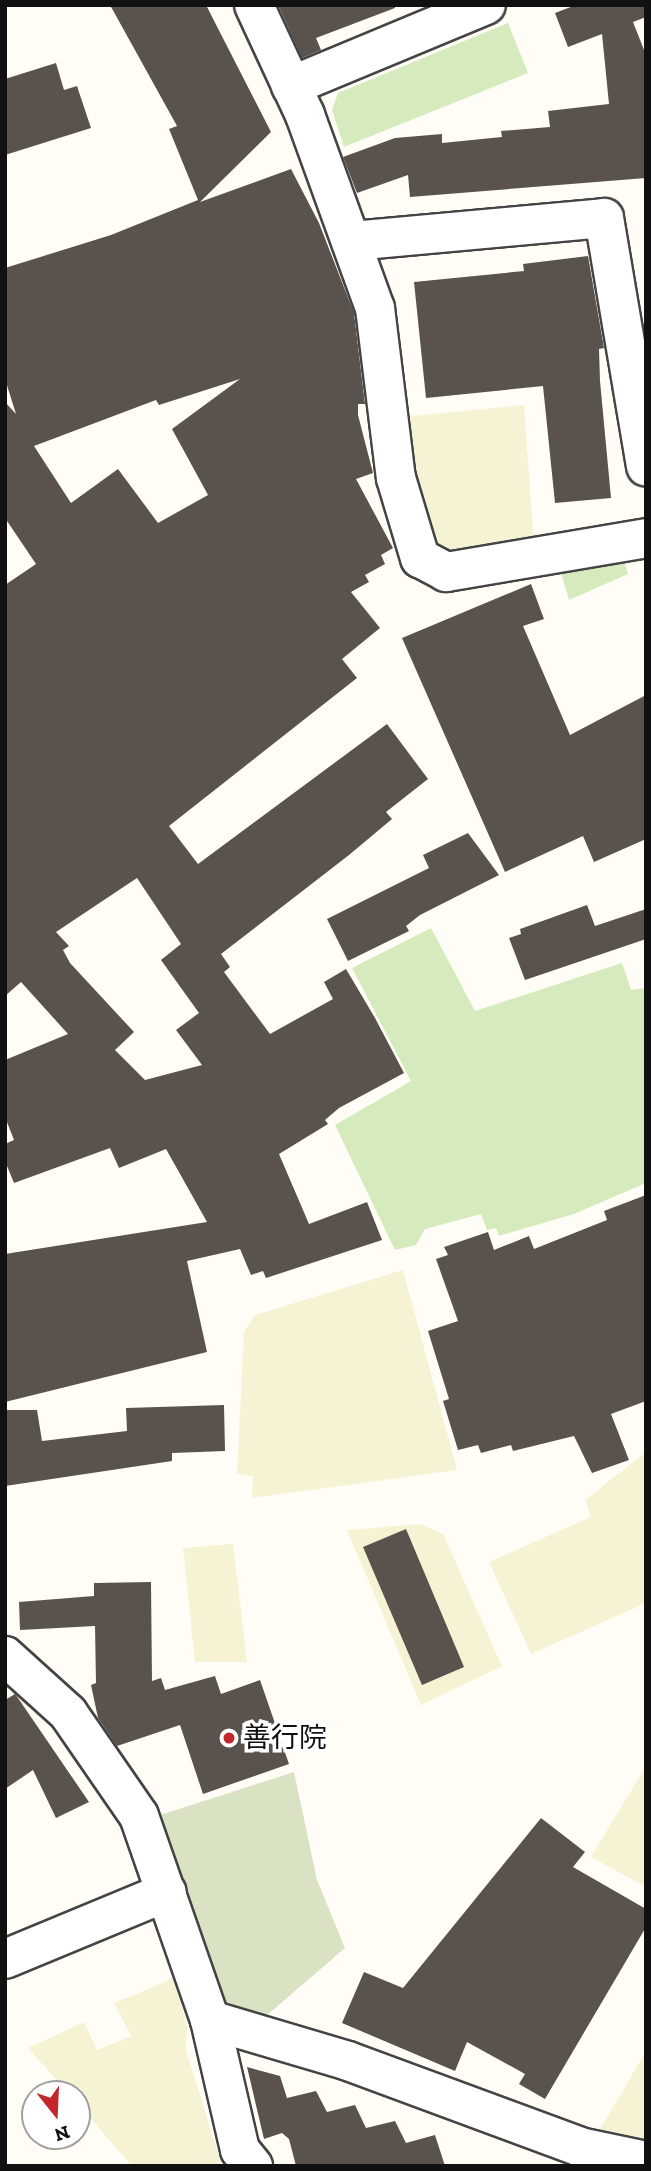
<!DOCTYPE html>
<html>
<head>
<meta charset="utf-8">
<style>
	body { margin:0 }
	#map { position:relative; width:651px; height:2171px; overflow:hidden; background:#fffdf5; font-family:"Zilla Slab","Noto Sans JP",serif }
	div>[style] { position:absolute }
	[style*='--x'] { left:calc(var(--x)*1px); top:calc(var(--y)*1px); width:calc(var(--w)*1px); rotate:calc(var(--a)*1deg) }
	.farmland>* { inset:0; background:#f6f3d4 }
	.green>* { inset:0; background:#d5ebbd }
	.cemetery>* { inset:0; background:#d9e3c4 }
	.building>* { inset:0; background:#5a524d }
	.roads { filter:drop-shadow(2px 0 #444) drop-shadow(-2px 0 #444) drop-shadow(0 2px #444) drop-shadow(0 -2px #444) }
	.minor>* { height:38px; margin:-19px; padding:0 19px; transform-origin:19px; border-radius:19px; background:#fff }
	.tertiary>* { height:38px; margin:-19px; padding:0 19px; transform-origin:19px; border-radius:19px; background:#fff }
	.dots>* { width:19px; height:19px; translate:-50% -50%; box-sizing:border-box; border:4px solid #fff; border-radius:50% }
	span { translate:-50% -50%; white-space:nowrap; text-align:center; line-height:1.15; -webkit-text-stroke:7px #fff; paint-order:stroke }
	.poi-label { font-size:28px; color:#111 }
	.left { translate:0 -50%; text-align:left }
	.frame { position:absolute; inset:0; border:7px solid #111; pointer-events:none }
	.north { position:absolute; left:21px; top:2080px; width:70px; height:70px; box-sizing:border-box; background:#fff; border:2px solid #a0a0a0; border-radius:50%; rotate:162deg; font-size:19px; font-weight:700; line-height:28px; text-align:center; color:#111 }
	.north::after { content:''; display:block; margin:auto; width:24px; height:32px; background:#c4262e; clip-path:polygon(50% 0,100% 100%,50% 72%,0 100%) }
</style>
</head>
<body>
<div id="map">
	<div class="farmland">
		<div style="clip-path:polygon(524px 405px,534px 544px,451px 556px,429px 542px,402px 417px)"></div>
		<div style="clip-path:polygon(403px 1270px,457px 1470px,252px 1498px,253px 1476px,237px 1474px,244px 1332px,255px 1315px)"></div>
		<div style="clip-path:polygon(646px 1452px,646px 1603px,531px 1654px,489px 1562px,591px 1517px,585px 1500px)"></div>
		<div style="clip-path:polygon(420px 1524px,443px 1534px,502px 1666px,421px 1705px,347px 1530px)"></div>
		<div style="clip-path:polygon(233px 1544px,247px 1662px,195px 1662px,183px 1548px)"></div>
		<div style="clip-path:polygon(646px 1766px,646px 1887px,591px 1857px)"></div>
		<div style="clip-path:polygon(174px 1978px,187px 2027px,186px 2050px,222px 2166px,132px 2166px,77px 2103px,77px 2094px,69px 2094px,28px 2048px,84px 2022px,97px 2050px,131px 2036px,114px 2003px)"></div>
		<div style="clip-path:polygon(646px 2051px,646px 2144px,599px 2131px)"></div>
	</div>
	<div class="green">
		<div style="clip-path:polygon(508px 23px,528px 73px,344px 147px,332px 110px,338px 93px)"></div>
		<div style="clip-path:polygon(623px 556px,628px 574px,569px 600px,559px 566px)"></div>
		<div style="clip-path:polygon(431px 928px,475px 1011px,622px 963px,631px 990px,646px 988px,646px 1183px,574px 1214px,499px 1236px,496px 1228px,487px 1230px,481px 1214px,425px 1229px,416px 1245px,395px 1250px,335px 1125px,411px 1081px,352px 968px)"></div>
	</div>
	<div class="cemetery">
		<div style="clip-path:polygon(294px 1772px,317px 1880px,345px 1948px,266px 2016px,215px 2000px,154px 1817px)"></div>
	</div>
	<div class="building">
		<div style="clip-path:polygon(evenodd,110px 5px,206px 5px,271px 132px,200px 202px,291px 169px,319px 223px,354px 313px,365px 404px,358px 404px,358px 415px,373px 473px,356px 479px,393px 548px,381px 555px,385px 564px,365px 575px,369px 582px,351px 592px,380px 628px,342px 659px,357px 678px,169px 826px,198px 864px,387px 724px,428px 779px,386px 812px,392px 819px,349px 855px,221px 954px,230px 967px,224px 972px,270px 1034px,333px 999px,324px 982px,346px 969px,375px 1018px,404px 1073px,339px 1108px,325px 1120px,328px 1124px,279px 1154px,309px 1224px,367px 1202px,382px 1240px,266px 1278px,263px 1271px,251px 1275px,240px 1249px,187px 1261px,207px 1352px,5px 1402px,5px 1254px,207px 1222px,166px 1149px,119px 1168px,110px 1148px,14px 1183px,5px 1161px,5px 1144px,14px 1140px,5px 1117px,5px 1060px,68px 1034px,21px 982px,5px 996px,5px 585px,36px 564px,5px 518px,5px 402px,16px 414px,5px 379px,5px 268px,111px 235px,198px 200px,169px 129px,177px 126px,110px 5px,240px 379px,172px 429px,208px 495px,158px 523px,118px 469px,71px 503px,34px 446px,156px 400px,159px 405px,240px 379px,110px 5px,137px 878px,181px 944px,161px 960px,199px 1013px,176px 1030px,202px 1065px,145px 1080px,115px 1050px,134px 1032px,70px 963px,63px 950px,69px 946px,56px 932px,137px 878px)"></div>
		<div style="clip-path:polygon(278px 5px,395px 5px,395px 8px,316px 38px,321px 50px,302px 58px)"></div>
		<div style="clip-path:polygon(576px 5px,646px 5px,646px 17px,633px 22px,646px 55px,646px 178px,410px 197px,408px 175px,357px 193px,343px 157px,395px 138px,442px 134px,442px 143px,502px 137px,501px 131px,550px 127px,548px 111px,609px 104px,602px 34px,568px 47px,555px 13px)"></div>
		<div style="clip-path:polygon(56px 63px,64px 90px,77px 86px,91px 128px,5px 155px,5px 79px)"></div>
		<div style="clip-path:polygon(588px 256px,604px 348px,599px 349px,600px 381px,611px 498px,555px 503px,543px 386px,426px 398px,414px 282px,524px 271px,523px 264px)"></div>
		<div style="clip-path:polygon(531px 584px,544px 619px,523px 626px,570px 735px,646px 695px,646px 839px,594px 862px,583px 836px,505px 872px,402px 638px)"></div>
		<div style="clip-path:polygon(468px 833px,499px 875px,420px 915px,406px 926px,409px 931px,348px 961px,327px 919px,429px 868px,423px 855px)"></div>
		<div style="clip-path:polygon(587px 905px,595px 926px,646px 909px,646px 939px,525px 980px,509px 938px,521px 934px,520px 929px)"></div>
		<div style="clip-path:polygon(646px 1195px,646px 1401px,611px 1414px,629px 1460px,592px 1473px,574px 1436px,513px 1451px,511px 1445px,481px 1453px,478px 1445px,458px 1450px,443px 1401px,449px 1399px,428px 1331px,458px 1321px,436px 1259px,448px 1255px,444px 1247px,488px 1232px,494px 1250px,529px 1236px,534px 1249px,607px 1220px,604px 1211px)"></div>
		<div style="clip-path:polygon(224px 1405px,225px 1451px,172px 1453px,172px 1461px,5px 1486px,5px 1410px,37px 1410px,42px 1441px,127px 1431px,126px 1408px)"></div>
		<div style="clip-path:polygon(406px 1529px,464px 1667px,422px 1685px,363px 1547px)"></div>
		<div style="clip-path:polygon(151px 1582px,152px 1681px,161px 1678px,165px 1690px,215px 1676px,221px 1694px,260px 1680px,289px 1764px,203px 1794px,180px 1725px,117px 1746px,98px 1718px,91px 1685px,96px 1683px,95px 1626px,20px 1630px,19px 1602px,94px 1596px,94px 1583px)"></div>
		<div style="clip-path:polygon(15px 1694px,18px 1698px,89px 1802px,56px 1818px,33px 1770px,5px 1789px,5px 1700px)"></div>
		<div style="clip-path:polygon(541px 1818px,585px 1852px,573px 1867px,646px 1909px,646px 1927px,545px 2099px,519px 2084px,525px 2074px,467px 2042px,455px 2071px,342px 2023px,364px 1972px,403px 1988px)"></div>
		<div style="clip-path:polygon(247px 2067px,280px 2076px,287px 2098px,316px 2091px,327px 2112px,355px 2105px,366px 2128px,395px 2121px,406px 2143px,435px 2135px,445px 2166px,296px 2166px,289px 2139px,282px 2133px,264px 2139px)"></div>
	</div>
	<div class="roads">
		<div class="minor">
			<div style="--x:254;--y:5;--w:121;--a:65.1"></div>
			<div style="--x:305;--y:115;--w:205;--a:70.1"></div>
			<div style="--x:375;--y:308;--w:171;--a:83"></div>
			<div style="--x:396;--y:478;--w:84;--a:73.3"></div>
			<div style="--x:420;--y:558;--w:30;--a:28"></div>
			<div style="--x:446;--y:572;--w:203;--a:-9.6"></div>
			<div style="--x:291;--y:86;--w:211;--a:-22.6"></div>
			<div style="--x:352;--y:241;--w:253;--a:-5.2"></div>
			<div style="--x:604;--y:218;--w:252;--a:80.4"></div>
			<div style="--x:5;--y:1656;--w:85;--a:42.1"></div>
			<div style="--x:68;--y:1713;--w:125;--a:55.4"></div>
			<div style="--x:139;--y:1816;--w:216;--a:70.8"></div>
			<div style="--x:210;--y:2020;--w:133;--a:77"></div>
			<div style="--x:240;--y:2150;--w:21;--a:51"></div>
			<div style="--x:210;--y:2020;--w:144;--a:16.5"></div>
			<div style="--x:348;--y:2061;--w:247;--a:20.3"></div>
			<div style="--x:580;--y:2147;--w:67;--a:12"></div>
		</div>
		<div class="tertiary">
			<div style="--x:5;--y:1959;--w:175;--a:-22.5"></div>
		</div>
	</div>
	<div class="dots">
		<div style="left:229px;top:1738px;background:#c4262e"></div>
	</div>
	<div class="poi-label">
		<span class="left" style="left:243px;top:1738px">善行院</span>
	</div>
	<div class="frame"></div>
	<div class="north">N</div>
</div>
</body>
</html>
